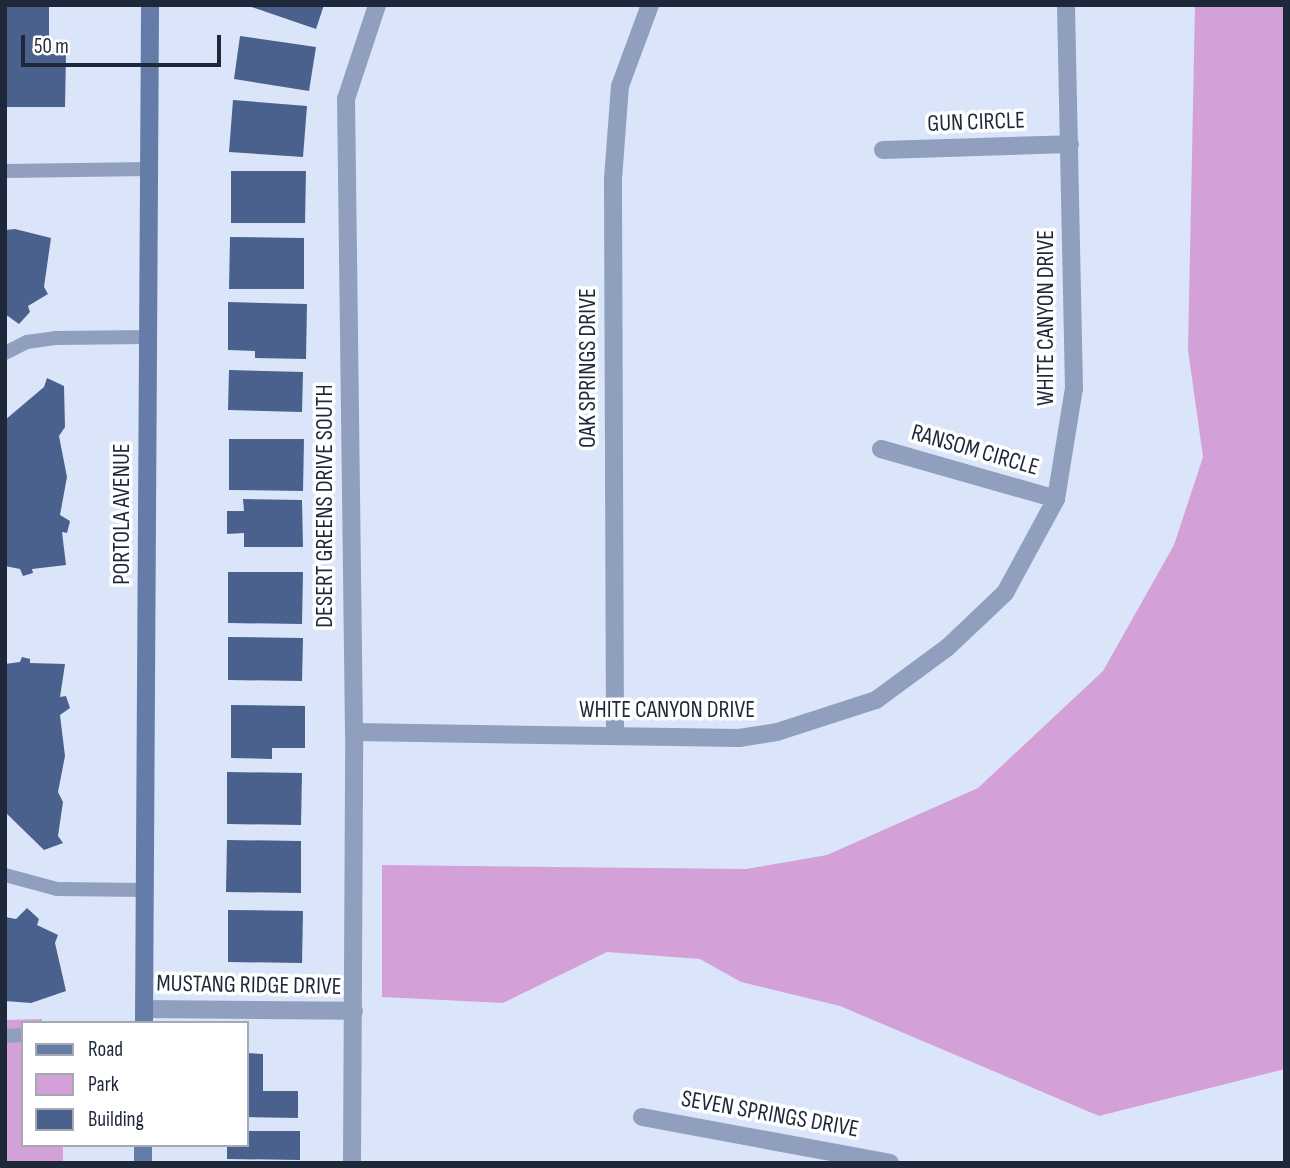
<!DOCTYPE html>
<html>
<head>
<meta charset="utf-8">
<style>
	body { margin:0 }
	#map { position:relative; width:1290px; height:1168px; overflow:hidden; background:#dbe5fa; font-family:"Sofia Sans Condensed",sans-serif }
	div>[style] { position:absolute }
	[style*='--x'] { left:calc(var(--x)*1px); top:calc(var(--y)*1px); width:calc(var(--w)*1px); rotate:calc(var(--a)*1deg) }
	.green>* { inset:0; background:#d4a0d8 }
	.building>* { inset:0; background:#4b618d }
	.lane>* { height:14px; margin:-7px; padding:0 7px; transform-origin:7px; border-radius:7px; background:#8f9fbd }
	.street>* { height:18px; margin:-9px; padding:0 9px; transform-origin:9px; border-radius:9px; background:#8f9fbd }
	.secondary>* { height:18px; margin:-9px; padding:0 9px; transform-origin:9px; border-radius:9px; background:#667ca8 }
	span { translate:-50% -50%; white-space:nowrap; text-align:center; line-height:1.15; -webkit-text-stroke:7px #fff; paint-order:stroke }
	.street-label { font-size:24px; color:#1e283b }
	.frame { position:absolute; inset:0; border:7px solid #1e283b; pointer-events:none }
	.legend { position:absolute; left:21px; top:1021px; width:228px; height:126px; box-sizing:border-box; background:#fff; border:2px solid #a5a9b1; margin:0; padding:9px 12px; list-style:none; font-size:21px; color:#1e283b }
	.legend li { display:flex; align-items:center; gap:14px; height:35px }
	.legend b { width:35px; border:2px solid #a5a9b1 }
	.scale { position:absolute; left:21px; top:35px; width:200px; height:32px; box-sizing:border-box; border:4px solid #1e283b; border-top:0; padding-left:9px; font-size:21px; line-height:24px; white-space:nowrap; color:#1e283b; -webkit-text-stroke:5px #fff; paint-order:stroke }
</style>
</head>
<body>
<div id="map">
	<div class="green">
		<div style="clip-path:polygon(1195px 5px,1285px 5px,1285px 1069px,1099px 1116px,840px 1006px,741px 982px,700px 959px,607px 952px,503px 1003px,382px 997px,382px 865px,746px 869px,827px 855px,978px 788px,1103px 671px,1174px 545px,1203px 457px,1188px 350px)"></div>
		<div style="clip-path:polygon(42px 1019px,42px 1023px,23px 1023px,23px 1145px,63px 1145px,63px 1163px,5px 1163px,5px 1020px)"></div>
	</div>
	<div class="building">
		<div style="clip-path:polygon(5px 5px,49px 5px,49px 54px,66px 54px,65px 107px,5px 107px)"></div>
		<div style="clip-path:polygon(246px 5px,324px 5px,316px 29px)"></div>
		<div style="clip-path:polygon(240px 36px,316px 47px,309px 91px,234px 79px)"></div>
		<div style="clip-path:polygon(233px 100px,307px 106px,303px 157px,229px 152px)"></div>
		<div style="clip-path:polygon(231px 171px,306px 171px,305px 223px,231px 223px)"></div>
		<div style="clip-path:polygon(15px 229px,51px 238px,44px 287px,48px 294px,28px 306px,30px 312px,19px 324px,5px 314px,5px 230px)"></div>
		<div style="clip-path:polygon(230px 237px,304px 238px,304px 289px,229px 289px)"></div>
		<div style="clip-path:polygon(228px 302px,307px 304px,306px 359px,255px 358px,255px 351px,228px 350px)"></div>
		<div style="clip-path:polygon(229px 370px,303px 372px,302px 412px,228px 410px)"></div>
		<div style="clip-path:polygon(47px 378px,64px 386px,65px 427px,59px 436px,67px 477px,60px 515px,70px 521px,67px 533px,62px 532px,66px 565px,32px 569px,33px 573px,23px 576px,20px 569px,5px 566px,5px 420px,44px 387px)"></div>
		<div style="clip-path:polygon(229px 439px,304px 439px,303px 491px,229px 490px)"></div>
		<div style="clip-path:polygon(243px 499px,302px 500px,303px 547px,244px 547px,244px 533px,227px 534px,227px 511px,244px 511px)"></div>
		<div style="clip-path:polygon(228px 572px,303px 572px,302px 624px,228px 623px)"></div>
		<div style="clip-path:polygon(228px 637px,303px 638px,302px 681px,228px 680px)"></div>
		<div style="clip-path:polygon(22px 657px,30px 659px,30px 663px,65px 664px,60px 697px,66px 696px,70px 708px,60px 715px,65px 756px,58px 792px,63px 802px,58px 836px,63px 843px,44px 850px,5px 812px,5px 664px,20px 662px)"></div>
		<div style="clip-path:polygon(231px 705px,305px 706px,305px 748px,272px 748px,272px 759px,231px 758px)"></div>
		<div style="clip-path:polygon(227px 772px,302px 773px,301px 825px,227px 824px)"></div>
		<div style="clip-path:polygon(227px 840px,301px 841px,301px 893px,226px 892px)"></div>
		<div style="clip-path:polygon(27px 908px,39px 919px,37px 925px,58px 935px,55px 943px,66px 991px,31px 1003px,5px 1001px,5px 917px,16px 919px)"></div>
		<div style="clip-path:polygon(228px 910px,303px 911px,302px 963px,228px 962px)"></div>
		<div style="clip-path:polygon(247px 1053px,263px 1054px,263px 1091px,298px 1091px,298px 1118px,247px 1117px)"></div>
		<div style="clip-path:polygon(247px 1131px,300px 1131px,300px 1160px,227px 1159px,227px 1145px,247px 1145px)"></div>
	</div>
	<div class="lane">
		<div style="--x:5;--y:171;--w:144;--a:-0.8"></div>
		<div style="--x:5;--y:353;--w:25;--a:-27"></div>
		<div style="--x:27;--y:342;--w:28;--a:-8"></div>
		<div style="--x:55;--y:338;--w:92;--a:-0.6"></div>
		<div style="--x:5;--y:875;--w:54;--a:15.1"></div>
		<div style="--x:57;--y:889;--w:88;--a:0.7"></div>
		<div style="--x:5;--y:1036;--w:18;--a:-3"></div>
	</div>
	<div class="street">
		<div style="--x:883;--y:150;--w:187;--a:-1.8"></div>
		<div style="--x:881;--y:449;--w:182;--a:15.9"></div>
		<div style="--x:354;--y:732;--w:385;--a:0.9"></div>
		<div style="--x:739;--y:738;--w:38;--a:-9"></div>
		<div style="--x:777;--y:732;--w:104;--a:-17.9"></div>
		<div style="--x:876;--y:700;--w:89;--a:-36.4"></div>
		<div style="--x:948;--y:647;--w:79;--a:-43.5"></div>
		<div style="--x:1005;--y:593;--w:107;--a:-61.5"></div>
		<div style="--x:1056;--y:499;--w:112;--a:-80.8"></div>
		<div style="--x:1074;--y:388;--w:383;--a:-91.2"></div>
		<div style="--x:615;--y:736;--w:557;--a:-90.21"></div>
		<div style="--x:613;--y:179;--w:93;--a:-85.7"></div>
		<div style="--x:620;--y:86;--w:86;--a:-69.7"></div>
		<div style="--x:144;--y:1009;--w:210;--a:0.5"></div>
		<div style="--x:642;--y:1117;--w:252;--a:10.5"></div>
		<div style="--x:352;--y:1163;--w:431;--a:-89.7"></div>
		<div style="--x:354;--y:732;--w:633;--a:-90.72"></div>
		<div style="--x:346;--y:99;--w:99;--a:-71.7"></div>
	</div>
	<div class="secondary">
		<div style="--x:144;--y:1023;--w:1018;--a:-89.66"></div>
		<div style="--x:143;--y:1163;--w:18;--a:-90"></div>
	</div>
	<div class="street-label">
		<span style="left:976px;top:122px;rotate:-2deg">GUN CIRCLE</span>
		<span style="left:1046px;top:318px;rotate:-90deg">WHITE CANYON DRIVE</span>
		<span style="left:588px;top:368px;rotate:-90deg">OAK SPRINGS DRIVE</span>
		<span style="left:975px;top:450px;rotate:16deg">RANSOM CIRCLE</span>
		<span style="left:325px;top:506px;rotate:-90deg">DESERT GREENS DRIVE SOUTH</span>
		<span style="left:122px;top:514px;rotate:-90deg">PORTOLA AVENUE</span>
		<span style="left:667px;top:710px">WHITE CANYON DRIVE</span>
		<span style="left:249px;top:985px;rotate:1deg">MUSTANG RIDGE DRIVE</span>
		<span style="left:770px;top:1114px;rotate:10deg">SEVEN SPRINGS DRIVE</span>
	</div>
	<div class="frame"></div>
	<ul class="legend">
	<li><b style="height:9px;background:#667ca8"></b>Road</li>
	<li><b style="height:19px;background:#d4a0d8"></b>Park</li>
	<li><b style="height:19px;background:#4b618d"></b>Building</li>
	</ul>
	<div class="scale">50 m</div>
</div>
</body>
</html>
